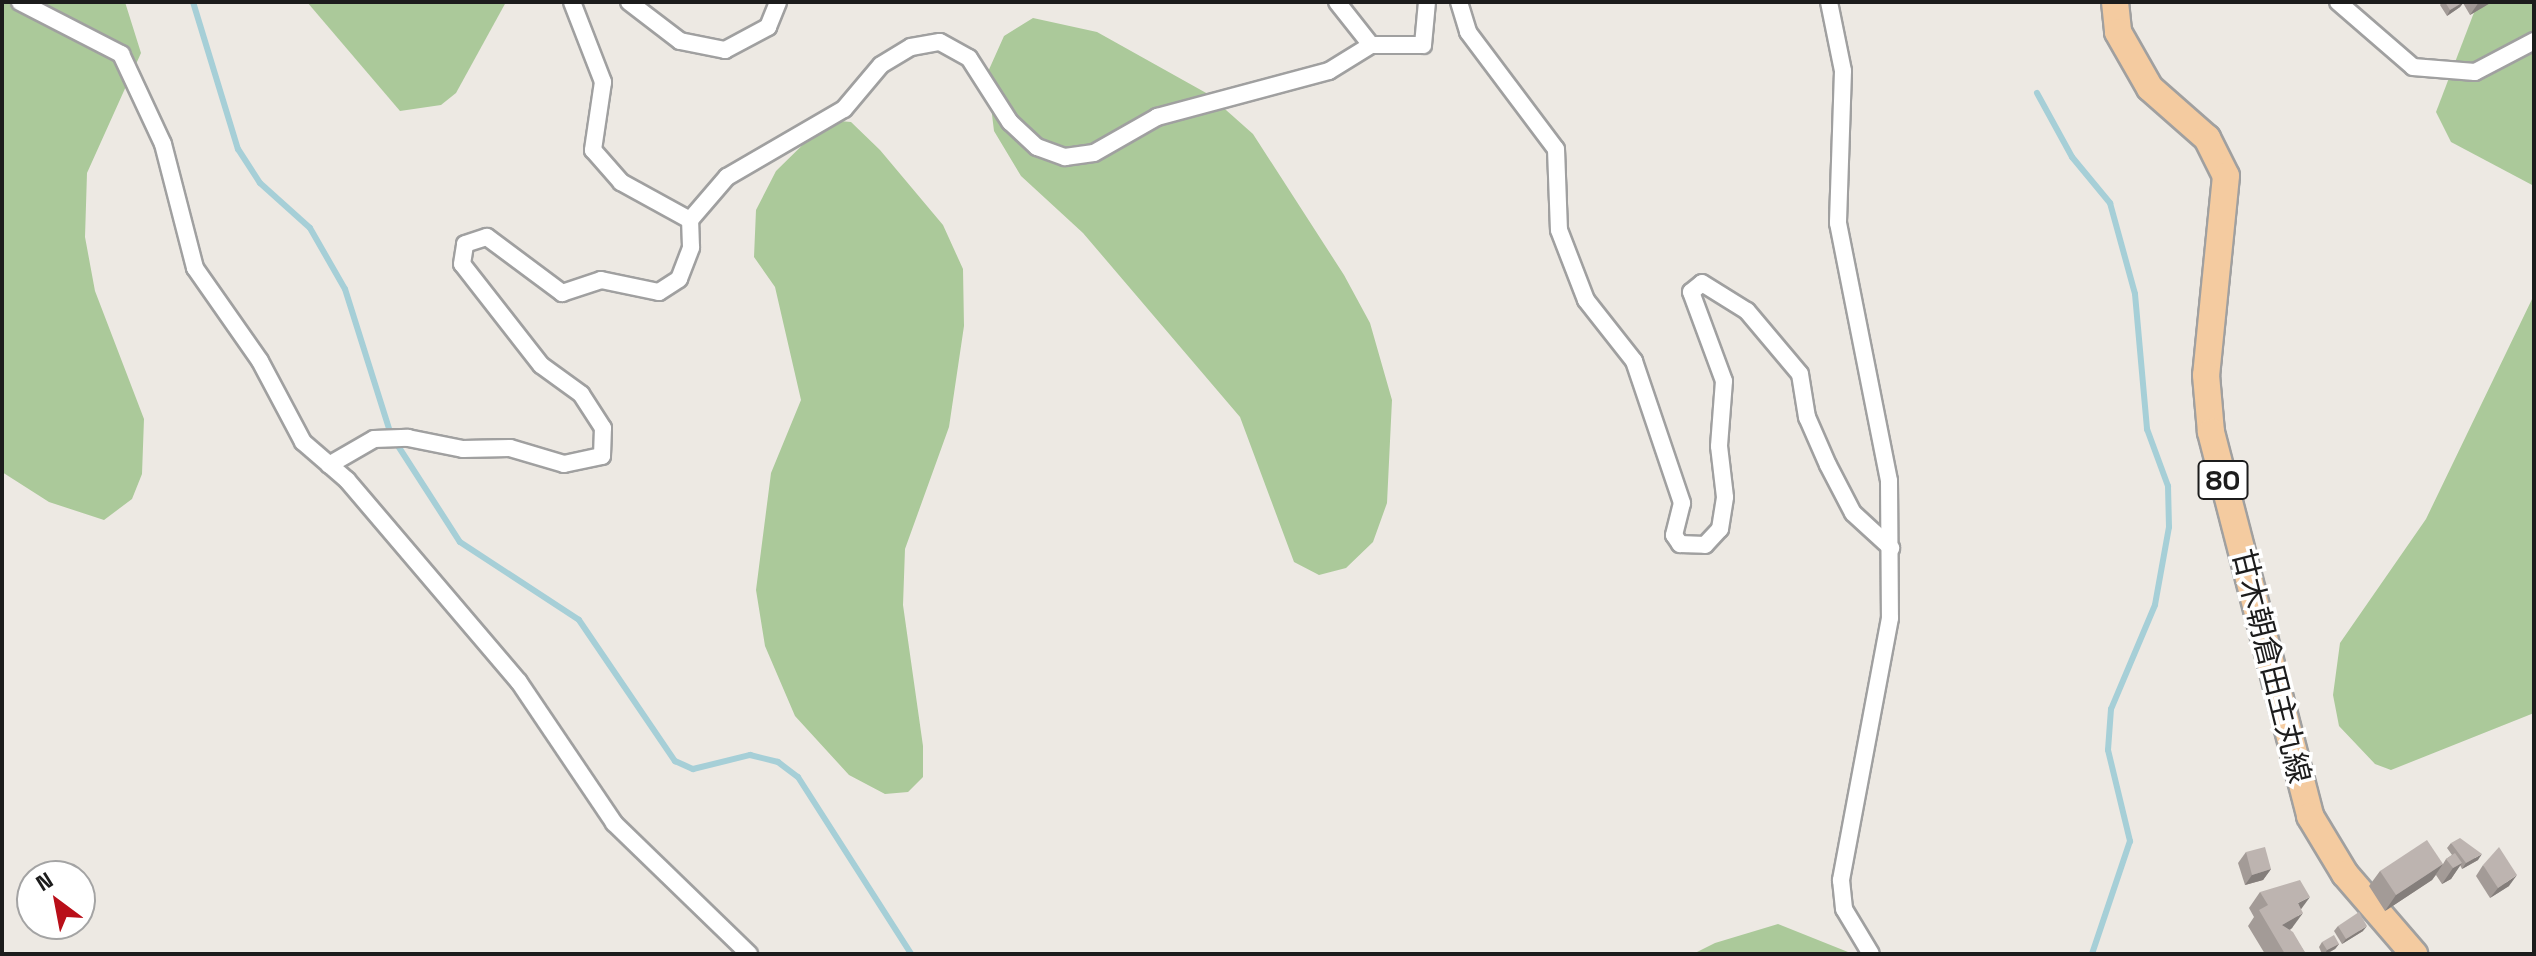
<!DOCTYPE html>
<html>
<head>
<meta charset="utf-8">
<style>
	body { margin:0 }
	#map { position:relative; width:2536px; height:956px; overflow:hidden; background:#ede9e3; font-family:"Space Grotesk","Noto Sans JP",sans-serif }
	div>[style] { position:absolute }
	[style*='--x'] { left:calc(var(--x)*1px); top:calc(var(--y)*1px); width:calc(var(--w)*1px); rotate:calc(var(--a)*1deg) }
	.forest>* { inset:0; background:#abc99a }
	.stream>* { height:6px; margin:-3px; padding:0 3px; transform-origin:3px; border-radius:3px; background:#a6cfd7 }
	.roads { filter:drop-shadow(2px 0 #a0a0a0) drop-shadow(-2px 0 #a0a0a0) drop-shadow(0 2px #a0a0a0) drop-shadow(0 -2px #a0a0a0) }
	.street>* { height:16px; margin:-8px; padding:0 8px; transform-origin:8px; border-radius:8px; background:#fff }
	.primary>* { height:26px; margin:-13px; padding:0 13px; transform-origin:13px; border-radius:13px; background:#f4cba0 }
	.wall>* { inset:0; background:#a39b97 }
	.shaded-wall>* { inset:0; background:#847e7b }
	.building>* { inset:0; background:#bdb4b0 }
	span { translate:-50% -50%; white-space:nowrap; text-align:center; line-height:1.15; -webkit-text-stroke:7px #fff; paint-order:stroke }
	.shield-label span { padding:2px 6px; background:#fff; border:2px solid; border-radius:6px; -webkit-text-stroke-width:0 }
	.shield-label { font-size:28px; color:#1c1c1c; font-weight:700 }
	.street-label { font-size:30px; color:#1c1c1c }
	.frame { position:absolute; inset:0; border:4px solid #1c1c1c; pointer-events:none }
	.north { position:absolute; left:16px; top:860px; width:80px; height:80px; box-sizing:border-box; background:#fff; border:2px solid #a4a4a4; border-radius:50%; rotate:328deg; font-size:22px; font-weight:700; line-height:32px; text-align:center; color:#1c1c1c }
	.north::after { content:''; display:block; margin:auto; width:28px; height:36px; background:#b90f19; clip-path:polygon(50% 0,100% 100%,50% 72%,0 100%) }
</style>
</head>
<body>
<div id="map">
	<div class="forest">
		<div style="clip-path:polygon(2px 2px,125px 2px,141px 53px,87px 173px,85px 237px,95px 291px,144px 419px,142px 474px,132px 499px,104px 520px,49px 502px,2px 472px)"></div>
		<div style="clip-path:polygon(307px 2px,506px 2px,456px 93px,441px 105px,400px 111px)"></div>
		<div style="clip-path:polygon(2478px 2px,2534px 2px,2534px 186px,2451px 142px,2436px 112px)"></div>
		<div style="clip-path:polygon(1033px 18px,1097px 32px,1208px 94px,1253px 134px,1344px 275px,1370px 323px,1392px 400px,1387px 503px,1373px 542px,1346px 568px,1319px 575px,1294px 562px,1240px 417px,1083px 233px,1021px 176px,994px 131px,987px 74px,1004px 36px)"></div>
		<div style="clip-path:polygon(828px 120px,851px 122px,880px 150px,943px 225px,963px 269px,964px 326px,949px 427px,905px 549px,903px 605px,923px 746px,923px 777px,908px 792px,885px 794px,849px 775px,795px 716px,765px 646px,756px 590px,771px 473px,801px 400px,775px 287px,754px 257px,756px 210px,776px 171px)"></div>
		<div style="clip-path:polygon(2534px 295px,2534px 713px,2391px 770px,2375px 764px,2339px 726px,2333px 695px,2340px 643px,2426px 519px)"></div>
		<div style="clip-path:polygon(1778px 924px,1853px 954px,1693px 954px,1715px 943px)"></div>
	</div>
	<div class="stream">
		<div style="--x:193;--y:2;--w:154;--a:73"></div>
		<div style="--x:238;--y:149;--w:40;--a:57.1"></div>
		<div style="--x:260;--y:183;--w:67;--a:42"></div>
		<div style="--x:310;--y:228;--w:70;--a:60.2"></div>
		<div style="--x:345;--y:289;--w:153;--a:72.5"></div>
		<div style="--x:391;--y:435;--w:127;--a:57.2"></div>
		<div style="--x:460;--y:542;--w:142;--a:33.2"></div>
		<div style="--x:579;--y:620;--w:171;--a:55.8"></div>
		<div style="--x:675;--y:761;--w:20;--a:24"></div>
		<div style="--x:693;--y:769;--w:59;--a:-13.8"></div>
		<div style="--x:750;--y:755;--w:29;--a:14"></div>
		<div style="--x:778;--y:762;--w:25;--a:37"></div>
		<div style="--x:798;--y:777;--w:210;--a:57.4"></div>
		<div style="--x:2037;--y:93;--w:73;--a:61.3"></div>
		<div style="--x:2072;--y:157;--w:60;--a:50.4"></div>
		<div style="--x:2110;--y:203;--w:94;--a:74.6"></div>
		<div style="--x:2135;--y:294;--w:136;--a:84.9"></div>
		<div style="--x:2147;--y:429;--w:61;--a:69.8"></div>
		<div style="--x:2168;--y:486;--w:41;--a:88.6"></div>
		<div style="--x:2169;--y:527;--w:79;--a:100.2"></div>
		<div style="--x:2155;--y:605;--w:113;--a:112.9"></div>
		<div style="--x:2111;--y:709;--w:41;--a:94.2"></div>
		<div style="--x:2108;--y:750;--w:94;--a:76.4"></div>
		<div style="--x:2130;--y:841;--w:119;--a:108.6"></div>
	</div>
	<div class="roads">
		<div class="street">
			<div style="--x:20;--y:2;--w:114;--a:27.2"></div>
			<div style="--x:121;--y:54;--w:99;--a:65"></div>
			<div style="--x:163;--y:144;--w:128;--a:75.5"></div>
			<div style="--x:195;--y:268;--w:113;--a:55"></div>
			<div style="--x:260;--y:361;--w:92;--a:62"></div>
			<div style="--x:303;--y:442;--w:58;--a:40.8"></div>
			<div style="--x:347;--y:480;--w:265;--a:49.6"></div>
			<div style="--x:519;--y:682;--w:170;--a:56"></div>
			<div style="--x:614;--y:823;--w:188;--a:44.1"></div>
			<div style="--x:572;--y:2;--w:86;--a:68.8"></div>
			<div style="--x:603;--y:82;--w:69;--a:98.4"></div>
			<div style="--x:593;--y:150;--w:43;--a:48.8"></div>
			<div style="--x:621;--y:182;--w:79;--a:28.8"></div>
			<div style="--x:629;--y:2;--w:64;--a:37.4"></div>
			<div style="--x:680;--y:41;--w:46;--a:11.3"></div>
			<div style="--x:725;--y:50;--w:49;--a:-28.1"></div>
			<div style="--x:768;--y:27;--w:27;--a:-68"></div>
			<div style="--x:1337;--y:2;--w:55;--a:51.7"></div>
			<div style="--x:1459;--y:2;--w:31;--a:73"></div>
			<div style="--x:1468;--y:32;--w:146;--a:53.1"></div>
			<div style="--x:1556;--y:149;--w:81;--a:87.9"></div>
			<div style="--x:1559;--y:230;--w:75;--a:68.9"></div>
			<div style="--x:1586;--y:300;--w:78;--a:51.8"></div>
			<div style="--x:1634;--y:361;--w:150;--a:71.3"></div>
			<div style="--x:1682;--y:503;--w:33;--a:104"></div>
			<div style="--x:1674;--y:535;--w:11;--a:56"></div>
			<div style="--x:1680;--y:544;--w:25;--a:2"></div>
			<div style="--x:1705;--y:545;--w:22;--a:-47"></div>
			<div style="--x:1720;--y:529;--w:32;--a:-81"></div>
			<div style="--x:1725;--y:497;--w:51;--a:-96.7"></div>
			<div style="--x:1719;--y:446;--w:65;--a:-85.6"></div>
			<div style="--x:1724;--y:381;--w:95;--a:-110.3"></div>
			<div style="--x:1691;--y:292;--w:14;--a:-39"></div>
			<div style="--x:1702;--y:283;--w:53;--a:31.9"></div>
			<div style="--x:1747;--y:311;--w:82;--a:49.9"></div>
			<div style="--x:1800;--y:374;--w:44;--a:80.8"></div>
			<div style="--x:1807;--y:417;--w:52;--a:66.4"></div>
			<div style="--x:1828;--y:465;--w:54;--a:62.5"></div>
			<div style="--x:1853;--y:513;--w:52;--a:42.6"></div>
			<div style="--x:1829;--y:2;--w:70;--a:78.5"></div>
			<div style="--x:1843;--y:71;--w:152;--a:91.9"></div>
			<div style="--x:1838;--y:223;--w:263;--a:78.8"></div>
			<div style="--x:1889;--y:481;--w:137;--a:89.6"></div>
			<div style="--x:1890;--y:618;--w:267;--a:100.6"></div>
			<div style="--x:1841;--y:880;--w:29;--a:84"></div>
			<div style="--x:1844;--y:909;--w:52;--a:59"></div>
			<div style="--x:2338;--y:2;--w:99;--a:40.9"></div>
			<div style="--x:2413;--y:67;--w:62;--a:4.6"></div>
			<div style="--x:2475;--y:72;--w:67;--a:-27.7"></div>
			<div style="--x:329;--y:465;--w:52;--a:-30"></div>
			<div style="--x:374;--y:439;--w:34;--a:-2"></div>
			<div style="--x:408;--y:438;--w:56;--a:11.3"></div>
			<div style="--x:463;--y:449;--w:47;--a:-1.2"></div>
			<div style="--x:510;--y:448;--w:56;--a:16.5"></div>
			<div style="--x:564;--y:464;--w:39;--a:-12"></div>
			<div style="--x:602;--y:456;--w:28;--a:-88"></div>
			<div style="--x:603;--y:428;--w:40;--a:-122.9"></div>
			<div style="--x:581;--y:394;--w:49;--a:-144.1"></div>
			<div style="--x:541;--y:365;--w:128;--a:-128"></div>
			<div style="--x:462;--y:264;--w:20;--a:-81"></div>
			<div style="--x:465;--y:244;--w:23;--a:-18"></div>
			<div style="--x:487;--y:237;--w:94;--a:36.7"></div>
			<div style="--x:562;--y:293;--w:41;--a:-18.4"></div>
			<div style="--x:601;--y:280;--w:59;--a:11.7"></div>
			<div style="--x:659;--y:292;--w:24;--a:-33"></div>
			<div style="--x:679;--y:279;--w:34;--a:-69"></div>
			<div style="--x:691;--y:247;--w:27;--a:-92"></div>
			<div style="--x:690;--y:220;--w:57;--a:-49.3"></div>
			<div style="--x:727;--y:177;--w:135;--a:-30.2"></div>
			<div style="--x:844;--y:109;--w:57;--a:-49.9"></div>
			<div style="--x:881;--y:65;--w:35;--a:-31"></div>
			<div style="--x:911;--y:47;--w:29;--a:-10"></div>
			<div style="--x:940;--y:42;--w:33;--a:29"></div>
			<div style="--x:969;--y:58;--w:76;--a:57.4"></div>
			<div style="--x:1010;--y:122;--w:37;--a:43"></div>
			<div style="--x:1037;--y:147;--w:30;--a:20"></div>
			<div style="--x:1065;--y:157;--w:29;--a:-8"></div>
			<div style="--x:1094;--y:153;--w:73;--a:-29.7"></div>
			<div style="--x:1157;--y:117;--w:178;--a:-15"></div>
			<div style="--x:1329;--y:71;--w:49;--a:-31.8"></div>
			<div style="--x:1371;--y:45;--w:52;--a:0"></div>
			<div style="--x:1423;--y:45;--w:43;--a:-84.7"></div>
		</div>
		<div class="primary">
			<div style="--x:2115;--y:2;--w:30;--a:84"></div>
			<div style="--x:2118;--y:32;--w:64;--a:60.3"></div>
			<div style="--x:2150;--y:88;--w:76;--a:41.3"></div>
			<div style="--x:2207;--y:138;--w:42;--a:63.4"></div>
			<div style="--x:2226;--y:176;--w:200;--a:95.7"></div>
			<div style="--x:2206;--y:375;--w:57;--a:85"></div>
			<div style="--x:2211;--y:432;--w:397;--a:75.5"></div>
			<div style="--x:2310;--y:816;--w:68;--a:58.9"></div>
			<div style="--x:2345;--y:874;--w:106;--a:49.2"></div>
		</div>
	</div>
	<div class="wall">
		<div style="clip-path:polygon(2442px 2px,2492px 2px,2470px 15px,2463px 3px,2460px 7px,2447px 16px,2440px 5px)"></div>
		<div style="clip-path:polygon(2451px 843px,2478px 860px,2462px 869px,2460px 865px,2451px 879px,2442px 884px,2436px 875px,2432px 880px,2385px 911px,2369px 886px,2380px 871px,2443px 864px,2446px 859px,2452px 855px,2447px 848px)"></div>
		<div style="clip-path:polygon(2246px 852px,2271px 869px,2263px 880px,2245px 885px,2238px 863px)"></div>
		<div style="clip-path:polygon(2483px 865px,2509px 886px,2490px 898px,2476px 876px)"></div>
		<div style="clip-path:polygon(2260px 892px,2301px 909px,2292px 928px,2290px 930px,2306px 954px,2265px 954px,2248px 926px,2254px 917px,2249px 908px)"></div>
		<div style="clip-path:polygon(2338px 926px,2363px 931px,2342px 944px,2334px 931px)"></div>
		<div style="clip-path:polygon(2322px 942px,2339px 944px,2335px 949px,2327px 954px,2322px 954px,2319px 947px)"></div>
	</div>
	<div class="shaded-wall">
		<div style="clip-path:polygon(2464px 2px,2460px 7px,2447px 16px,2450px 10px)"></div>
		<div style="clip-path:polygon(2479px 2px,2492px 2px,2470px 15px)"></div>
		<div style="clip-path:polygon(2482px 854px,2478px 860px,2462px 869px,2466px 863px)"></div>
		<div style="clip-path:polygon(2462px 863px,2451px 879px,2442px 884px,2453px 868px)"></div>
		<div style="clip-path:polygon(2443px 864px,2432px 880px,2385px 911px,2396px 895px)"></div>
		<div style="clip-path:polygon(2271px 869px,2263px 880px,2245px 885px,2252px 875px)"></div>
		<div style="clip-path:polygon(2517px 875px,2509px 886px,2490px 898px,2498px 888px)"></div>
		<div style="clip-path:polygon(2310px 897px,2299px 912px,2298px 903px)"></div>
		<div style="clip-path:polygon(2303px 913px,2292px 928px,2276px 938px,2282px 925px)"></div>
		<div style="clip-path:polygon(2367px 926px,2363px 931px,2342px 944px,2346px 939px)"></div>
		<div style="clip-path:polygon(2339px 944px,2335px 949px,2325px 954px,2327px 950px)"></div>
	</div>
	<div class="building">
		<div style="clip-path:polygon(2445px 2px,2463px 2px,2450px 10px)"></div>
		<div style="clip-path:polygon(2460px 838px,2482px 854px,2466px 863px,2451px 843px)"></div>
		<div style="clip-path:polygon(2427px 840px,2443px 864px,2396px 895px,2380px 871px)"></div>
		<div style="clip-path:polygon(2265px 847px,2271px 869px,2252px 875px,2246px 852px)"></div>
		<div style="clip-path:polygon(2499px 847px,2517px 875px,2498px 888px,2483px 865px)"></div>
		<div style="clip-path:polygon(2455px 853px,2462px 863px,2453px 868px,2446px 859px)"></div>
		<div style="clip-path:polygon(2300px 880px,2310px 897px,2298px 903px,2303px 913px,2282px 925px,2293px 932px,2306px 954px,2285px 954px,2259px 910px,2268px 905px,2260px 892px)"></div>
		<div style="clip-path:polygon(2359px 912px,2367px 926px,2346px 939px,2338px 926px)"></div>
		<div style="clip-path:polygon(2334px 935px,2339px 944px,2327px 950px,2322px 942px)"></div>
	</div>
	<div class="shield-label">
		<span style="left:2223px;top:480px">80</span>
	</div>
	<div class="street-label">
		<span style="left:2271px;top:666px;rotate:76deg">甘木朝倉田主丸線</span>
	</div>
	<div class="frame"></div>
	<div class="north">N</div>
</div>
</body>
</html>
